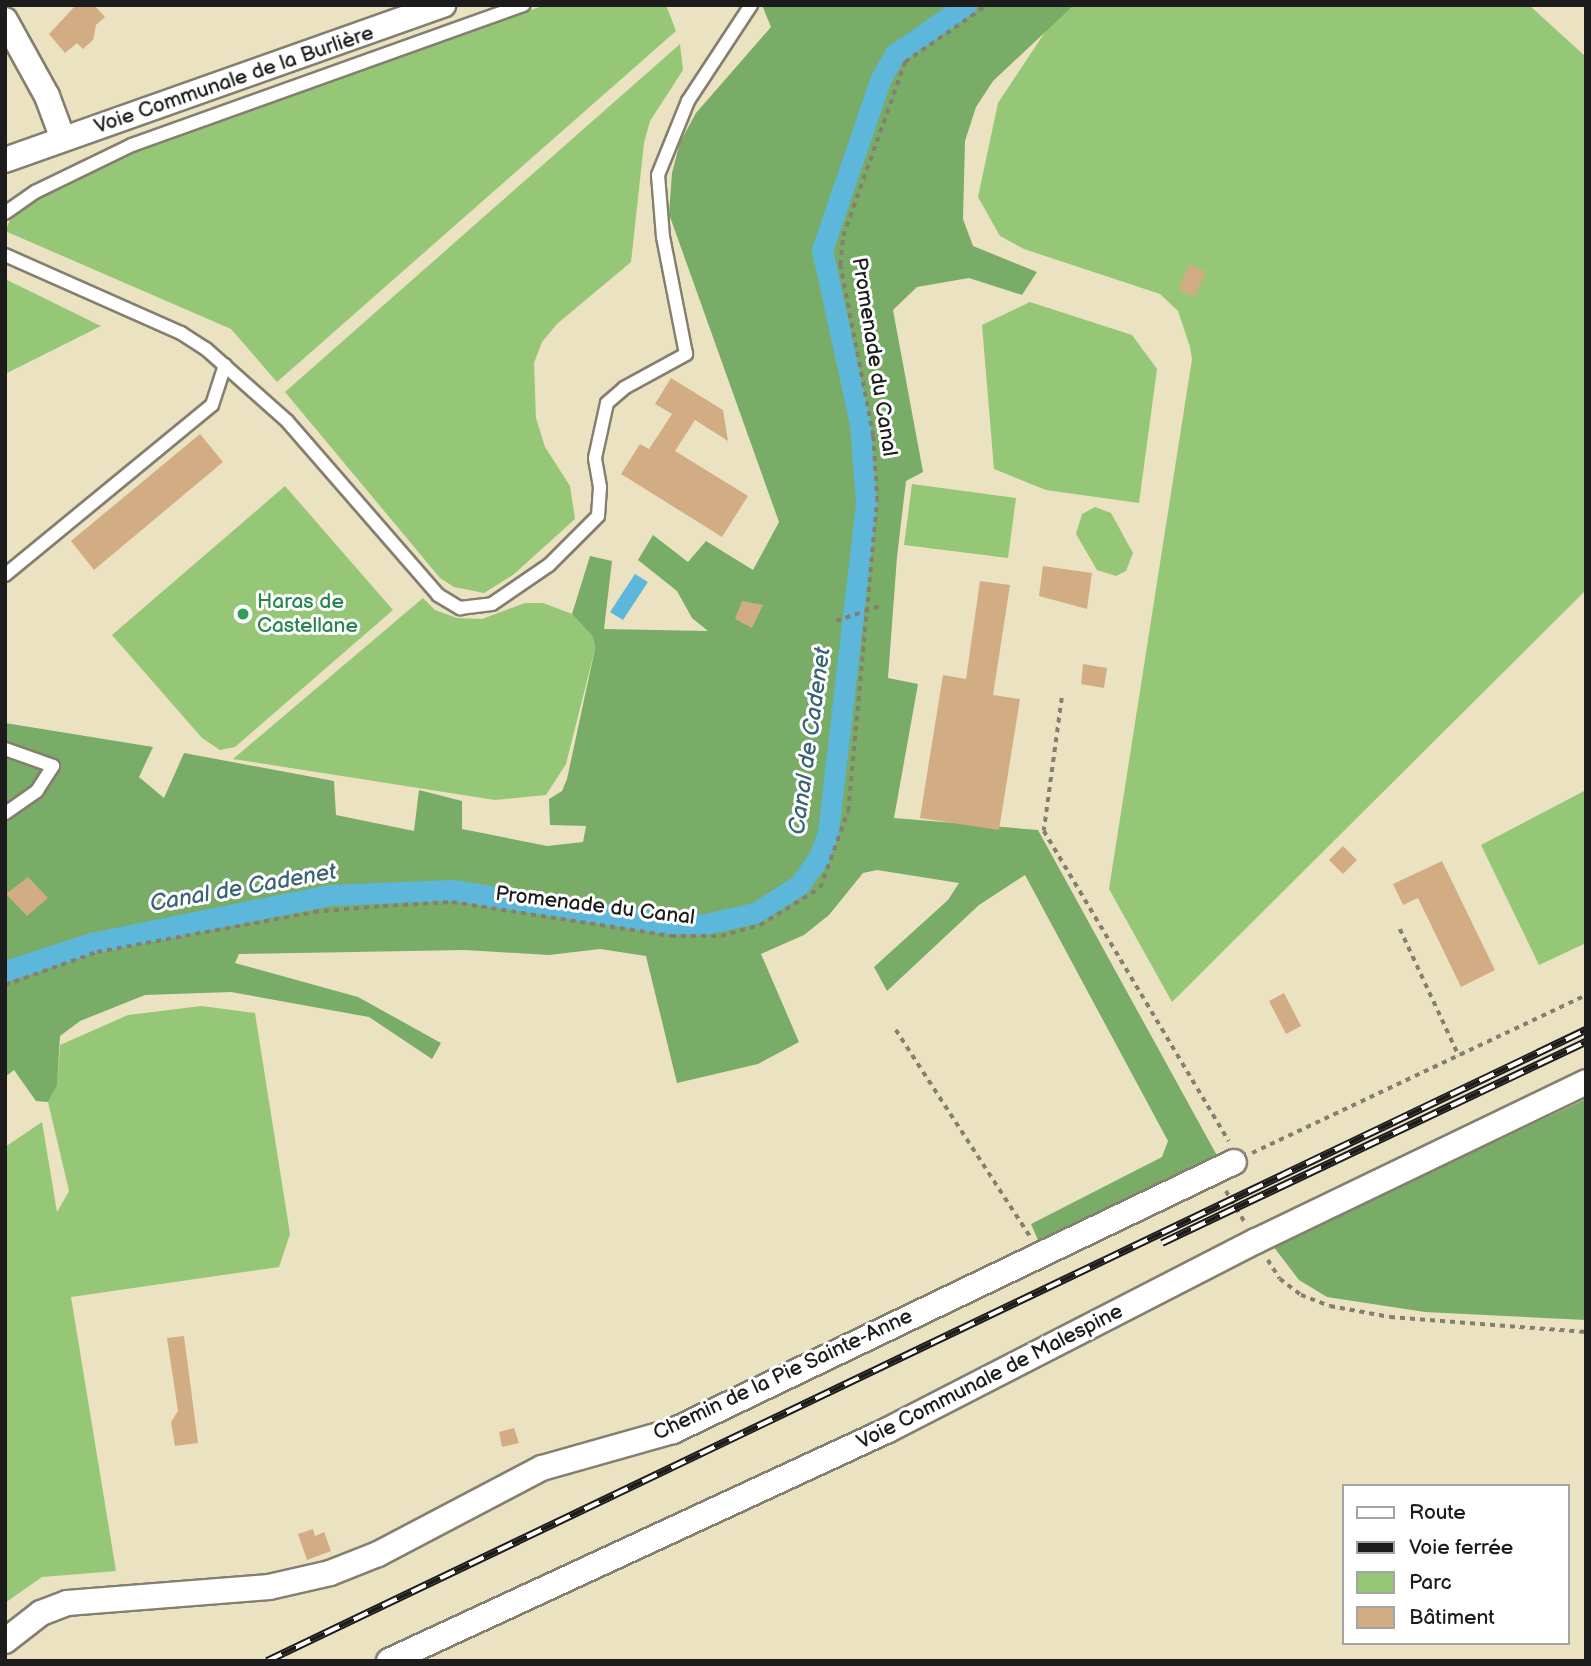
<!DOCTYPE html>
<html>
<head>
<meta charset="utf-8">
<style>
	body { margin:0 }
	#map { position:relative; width:1591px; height:1666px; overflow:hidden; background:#ebe2c2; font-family:"Balsamiq Sans",sans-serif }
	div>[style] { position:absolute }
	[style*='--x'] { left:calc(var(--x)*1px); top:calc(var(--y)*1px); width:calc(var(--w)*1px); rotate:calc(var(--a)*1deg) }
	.green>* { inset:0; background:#96c776 }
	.forest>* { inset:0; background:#78ac67 }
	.water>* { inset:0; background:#5db7db }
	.canal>* { height:21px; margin:-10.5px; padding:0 10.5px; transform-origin:10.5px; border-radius:10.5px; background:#5db7db }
	.building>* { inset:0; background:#d2ad84 }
	.path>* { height:3.5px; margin-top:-1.75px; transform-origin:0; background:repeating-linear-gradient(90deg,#847f6f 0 5px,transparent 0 10px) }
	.roads { filter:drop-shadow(2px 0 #847f6f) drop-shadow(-2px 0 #847f6f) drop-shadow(0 2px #847f6f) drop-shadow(0 -2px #847f6f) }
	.lane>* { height:12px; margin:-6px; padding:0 6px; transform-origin:6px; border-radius:6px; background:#fff }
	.street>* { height:24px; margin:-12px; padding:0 12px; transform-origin:12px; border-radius:12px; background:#fff }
	.rail>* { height:8px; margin-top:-4px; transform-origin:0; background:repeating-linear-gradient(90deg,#fff 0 16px,#1c1c1c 0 32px); box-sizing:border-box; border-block:2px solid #1c1c1c }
	.path-bridge>* { height:3.5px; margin-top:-1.75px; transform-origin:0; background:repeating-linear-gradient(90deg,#847f6f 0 5px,transparent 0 10px) }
	.dots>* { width:19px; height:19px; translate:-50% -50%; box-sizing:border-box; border:4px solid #fff; border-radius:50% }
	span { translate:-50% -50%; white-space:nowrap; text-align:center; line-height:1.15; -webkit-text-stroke:6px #fff; paint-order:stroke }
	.street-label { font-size:21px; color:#1c1c1c }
	.leisure-label { font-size:21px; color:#27864d }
	.left { translate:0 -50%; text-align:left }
	.water-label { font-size:23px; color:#396272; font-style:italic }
	.frame { position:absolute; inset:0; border:7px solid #1c1c1c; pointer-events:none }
	.legend { position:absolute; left:1342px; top:1484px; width:228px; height:161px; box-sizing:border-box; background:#fff; border:2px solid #a4a4a4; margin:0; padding:9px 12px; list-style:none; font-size:21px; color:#1c1c1c }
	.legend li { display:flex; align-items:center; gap:14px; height:35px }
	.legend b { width:35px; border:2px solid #a4a4a4 }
</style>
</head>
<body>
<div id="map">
	<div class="green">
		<div style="clip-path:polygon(545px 5px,666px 5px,676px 31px,277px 382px,231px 329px,5px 231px,12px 216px,27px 205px,132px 153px)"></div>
		<div style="clip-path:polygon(1074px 5px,1529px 5px,1586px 57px,1586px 590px,1172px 1002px,1109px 889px,1192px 359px,1190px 347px,1178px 311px,1160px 294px,1024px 249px,1000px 236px,978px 197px,998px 103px,1047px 29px)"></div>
		<div style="clip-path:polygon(680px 44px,683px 70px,650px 121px,644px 143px,631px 262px,557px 324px,542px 342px,534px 363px,536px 418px,545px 447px,570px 486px,575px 519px,513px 575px,484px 593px,454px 587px,440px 578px,285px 392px)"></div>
		<div style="clip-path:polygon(5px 279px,101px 326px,5px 374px)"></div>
		<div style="clip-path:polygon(1030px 302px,1132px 335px,1157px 369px,1139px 503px,1046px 490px,994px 469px,982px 325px)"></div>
		<div style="clip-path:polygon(912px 484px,1016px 498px,1008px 558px,904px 545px)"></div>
		<div style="clip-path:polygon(285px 486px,393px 610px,235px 747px,220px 750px,202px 738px,112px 635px)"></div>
		<div style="clip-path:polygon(1095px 507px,1111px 513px,1133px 553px,1126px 571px,1116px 576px,1097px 570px,1076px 534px,1082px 514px)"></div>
		<div style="clip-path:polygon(423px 598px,435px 610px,457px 618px,482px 619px,525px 603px,543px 603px,572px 614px,593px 637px,595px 649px,566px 764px,546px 795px,495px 800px,233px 759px)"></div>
		<div style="clip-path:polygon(1586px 790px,1586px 943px,1539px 965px,1481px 845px)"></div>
		<div style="clip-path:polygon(201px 1006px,255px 1013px,290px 1234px,279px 1267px,71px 1297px,116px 1571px,42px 1577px,5px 1603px,5px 1147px,42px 1122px,57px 1212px,69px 1191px,48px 1102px,57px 1084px,60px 1045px,128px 1015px)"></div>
	</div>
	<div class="forest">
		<div style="clip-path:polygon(762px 5px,1074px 5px,993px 81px,976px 107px,965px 141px,963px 219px,973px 246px,1037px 272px,1022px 295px,969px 278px,917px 287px,893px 310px,923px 472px,906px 481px,897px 557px,888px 678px,918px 684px,894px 818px,1038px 830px,1220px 1161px,1041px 1247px,1031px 1224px,1162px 1157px,1168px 1141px,1025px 875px,979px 905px,887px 991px,874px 967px,948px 900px,959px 883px,877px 870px,863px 873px,829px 915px,804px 935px,761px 954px,799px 1042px,758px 1064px,677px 1083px,646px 956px,600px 949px,549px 955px,465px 950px,239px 954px,235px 963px,358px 997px,441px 1043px,432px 1059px,369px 1017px,231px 992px,145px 995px,80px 1021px,60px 1036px,57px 1085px,48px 1102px,36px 1101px,14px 1070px,5px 1077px,5px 723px,153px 747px,139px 777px,164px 798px,184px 753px,334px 781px,336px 815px,414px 831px,419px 790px,462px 801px,462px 829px,547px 846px,583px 842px,586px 826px,550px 825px,549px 799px,562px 791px,567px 779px,595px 649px,593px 637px,572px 614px,590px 556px,612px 561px,604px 629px,708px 631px,692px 618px,677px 591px,638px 560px,653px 535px,688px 562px,706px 541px,753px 570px,779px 522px,669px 214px,672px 173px,680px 142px,696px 113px,771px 27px)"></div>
		<div style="clip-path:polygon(1586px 1099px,1586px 1320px,1425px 1312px,1327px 1297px,1299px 1280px,1273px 1246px)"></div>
	</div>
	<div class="water">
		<div style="clip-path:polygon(635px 574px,648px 582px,623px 620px,610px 612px)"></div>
	</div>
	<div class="canal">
		<div style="--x:5;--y:971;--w:90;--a:-18"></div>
		<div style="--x:91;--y:943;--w:243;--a:-11.4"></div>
		<div style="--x:329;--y:895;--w:123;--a:-2.3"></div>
		<div style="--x:452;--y:890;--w:215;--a:8.8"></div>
		<div style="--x:664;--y:923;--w:41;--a:1.4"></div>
		<div style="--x:705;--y:924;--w:51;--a:-12.4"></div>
		<div style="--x:755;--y:913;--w:52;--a:-32.5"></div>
		<div style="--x:799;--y:885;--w:34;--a:-54"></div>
		<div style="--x:819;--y:857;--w:27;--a:-70"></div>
		<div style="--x:828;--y:832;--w:332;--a:-83.4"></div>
		<div style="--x:866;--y:502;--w:78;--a:-94.4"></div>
		<div style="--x:860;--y:424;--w:178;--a:-102.3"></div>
		<div style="--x:822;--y:250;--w:182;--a:-71.1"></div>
		<div style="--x:881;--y:78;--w:28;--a:-60"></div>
		<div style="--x:895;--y:54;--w:86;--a:-34.6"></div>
	</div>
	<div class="building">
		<div style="clip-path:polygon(76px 5px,94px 5px,105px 17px,96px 25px,93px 40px,83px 49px,77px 43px,65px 53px,49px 34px)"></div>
		<div style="clip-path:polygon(1190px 264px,1206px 272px,1194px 297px,1178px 289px)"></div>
		<div style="clip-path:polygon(671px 378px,723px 410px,728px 441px,695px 420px,675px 451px,748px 496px,722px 537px,621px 474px,640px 444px,649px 449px,672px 414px,655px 404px)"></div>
		<div style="clip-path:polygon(200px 434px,223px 462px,94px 570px,71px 541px)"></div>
		<div style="clip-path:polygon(1043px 566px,1092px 573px,1087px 609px,1039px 596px)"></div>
		<div style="clip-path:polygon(980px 581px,1010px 585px,993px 695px,1020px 699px,999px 830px,920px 818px,943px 675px,966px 679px)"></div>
		<div style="clip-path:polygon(742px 601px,763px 605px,752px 628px,735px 619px)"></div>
		<div style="clip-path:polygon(1083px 664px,1107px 668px,1104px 688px,1081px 684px)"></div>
		<div style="clip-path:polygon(1343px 846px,1357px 860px,1343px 874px,1329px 860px)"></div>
		<div style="clip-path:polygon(1442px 861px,1495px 970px,1461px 987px,1418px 898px,1403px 905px,1393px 884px)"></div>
		<div style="clip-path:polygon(28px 877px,48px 898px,27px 916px,6px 894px)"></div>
		<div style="clip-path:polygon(1284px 993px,1301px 1026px,1286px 1034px,1269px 1001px)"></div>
		<div style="clip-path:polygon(184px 1336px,198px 1443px,175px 1446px,171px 1422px,178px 1411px,167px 1338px)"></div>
		<div style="clip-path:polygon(514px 1428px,519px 1443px,502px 1447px,499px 1432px)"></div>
		<div style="clip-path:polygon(313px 1529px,315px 1536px,324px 1532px,331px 1551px,307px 1560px,298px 1534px)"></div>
	</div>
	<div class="path">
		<div style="--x:1062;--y:698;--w:134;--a:97.7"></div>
		<div style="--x:1044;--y:831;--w:361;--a:59.2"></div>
		<div style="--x:1400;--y:929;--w:140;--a:65.1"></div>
		<div style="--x:5;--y:985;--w:98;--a:-19.7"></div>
		<div style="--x:97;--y:952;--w:221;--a:-10.4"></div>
		<div style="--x:314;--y:912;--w:69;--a:-5"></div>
		<div style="--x:383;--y:906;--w:69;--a:-3.3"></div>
		<div style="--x:452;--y:902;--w:222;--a:8.8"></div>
		<div style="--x:671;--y:936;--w:50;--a:0"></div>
		<div style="--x:721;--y:936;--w:41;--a:-15.8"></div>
		<div style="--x:760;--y:925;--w:70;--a:-31.7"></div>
		<div style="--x:820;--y:888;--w:82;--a:-70"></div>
		<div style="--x:848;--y:811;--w:311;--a:-84.7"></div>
		<div style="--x:877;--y:501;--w:65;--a:-93.5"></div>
		<div style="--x:873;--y:436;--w:174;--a:-100.9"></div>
		<div style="--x:840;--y:265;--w:29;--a:-84"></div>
		<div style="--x:843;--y:236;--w:185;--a:-70.4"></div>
		<div style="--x:905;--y:62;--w:100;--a:-34.8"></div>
		<div style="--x:896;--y:1030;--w:246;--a:57"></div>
		<div style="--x:1252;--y:1153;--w:369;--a:-25.3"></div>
		<div style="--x:1226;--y:1191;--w:39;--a:59"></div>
		<div style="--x:1268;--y:1260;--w:22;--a:58"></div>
		<div style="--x:1280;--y:1279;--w:26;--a:37"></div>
		<div style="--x:1301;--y:1295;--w:31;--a:21"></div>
		<div style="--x:1330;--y:1306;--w:61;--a:10.4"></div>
		<div style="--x:1390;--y:1317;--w:197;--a:4.4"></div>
	</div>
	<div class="roads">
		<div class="lane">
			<div style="--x:5;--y:213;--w:37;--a:-35"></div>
			<div style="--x:35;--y:192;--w:108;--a:-25.9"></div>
			<div style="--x:132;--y:145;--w:416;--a:-19.7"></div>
			<div style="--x:5;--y:255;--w:193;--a:23.9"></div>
			<div style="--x:181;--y:333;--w:30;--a:33"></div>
			<div style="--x:206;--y:349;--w:108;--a:41.6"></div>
			<div style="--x:287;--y:421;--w:230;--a:49"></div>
			<div style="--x:438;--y:595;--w:26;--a:31"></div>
			<div style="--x:460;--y:608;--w:32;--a:-7"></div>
			<div style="--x:492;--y:604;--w:69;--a:-34.4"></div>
			<div style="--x:549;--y:565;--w:69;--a:-45"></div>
			<div style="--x:598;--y:516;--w:29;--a:-86"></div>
			<div style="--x:600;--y:487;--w:29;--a:-100"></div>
			<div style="--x:595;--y:458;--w:56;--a:-77.7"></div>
			<div style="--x:607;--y:403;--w:23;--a:-41"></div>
			<div style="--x:624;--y:388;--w:71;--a:-28.7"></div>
			<div style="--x:686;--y:354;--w:119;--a:-101.1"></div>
			<div style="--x:663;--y:237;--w:62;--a:-94.6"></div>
			<div style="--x:658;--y:175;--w:80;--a:-67.9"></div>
			<div style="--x:688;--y:101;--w:115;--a:-56.7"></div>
			<div style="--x:5;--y:575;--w:268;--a:-39.4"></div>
			<div style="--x:212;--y:405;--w:42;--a:-72"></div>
			<div style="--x:5;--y:749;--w:51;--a:19.5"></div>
			<div style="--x:53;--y:766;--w:30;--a:123"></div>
			<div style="--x:37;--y:791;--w:39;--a:145"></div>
		</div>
		<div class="street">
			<div style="--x:5;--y:20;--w:87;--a:61.1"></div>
			<div style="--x:47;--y:96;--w:46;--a:69.6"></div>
			<div style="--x:5;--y:160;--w:465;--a:-19.5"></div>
			<div style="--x:5;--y:1641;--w:46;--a:-37.9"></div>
			<div style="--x:41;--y:1613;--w:28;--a:-21"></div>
			<div style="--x:67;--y:1603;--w:203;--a:-4.5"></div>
			<div style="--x:269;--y:1587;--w:63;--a:-12.9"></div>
			<div style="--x:330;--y:1573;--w:52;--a:-21.6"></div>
			<div style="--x:378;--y:1554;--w:185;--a:-27.7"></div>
			<div style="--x:542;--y:1468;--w:136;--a:-15.8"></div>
			<div style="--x:673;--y:1431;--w:622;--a:-25.62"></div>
			<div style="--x:389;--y:1661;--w:550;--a:-24.84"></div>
			<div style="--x:888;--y:1430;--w:414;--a:-27.2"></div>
			<div style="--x:1256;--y:1241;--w:366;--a:-25.7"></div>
		</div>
	</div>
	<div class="rail">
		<div style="--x:1162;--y:1243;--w:469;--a:-25.4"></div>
		<div style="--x:267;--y:1661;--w:1462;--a:-25.57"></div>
	</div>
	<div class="path-bridge">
		<div style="--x:836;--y:621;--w:46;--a:-18.8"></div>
	</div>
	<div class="dots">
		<div style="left:243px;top:614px;background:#2e9e5b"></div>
	</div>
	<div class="street-label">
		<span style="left:234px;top:80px;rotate:-19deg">Voie Communale de la Burlière</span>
		<span style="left:874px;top:357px;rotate:81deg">Promenade du Canal</span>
		<span style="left:595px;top:906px;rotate:7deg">Promenade du Canal</span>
		<span style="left:783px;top:1375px;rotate:-25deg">Chemin de la Pie Sainte-Anne</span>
		<span style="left:990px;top:1377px;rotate:-27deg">Voie Communale de Malespine</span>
	</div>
	<div class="leisure-label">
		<span class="left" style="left:257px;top:614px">Haras de<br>Castellane</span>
	</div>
	<div class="water-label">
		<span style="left:810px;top:741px;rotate:-82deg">Canal de Cadenet</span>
		<span style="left:243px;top:888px;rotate:-10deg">Canal de Cadenet</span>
	</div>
	<div class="frame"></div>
	<ul class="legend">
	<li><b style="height:9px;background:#fff"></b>Route</li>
	<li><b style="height:9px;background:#1c1c1c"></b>Voie ferrée</li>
	<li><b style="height:19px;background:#96c776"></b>Parc</li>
	<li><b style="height:19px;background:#d2ad84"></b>Bâtiment</li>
	</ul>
</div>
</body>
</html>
